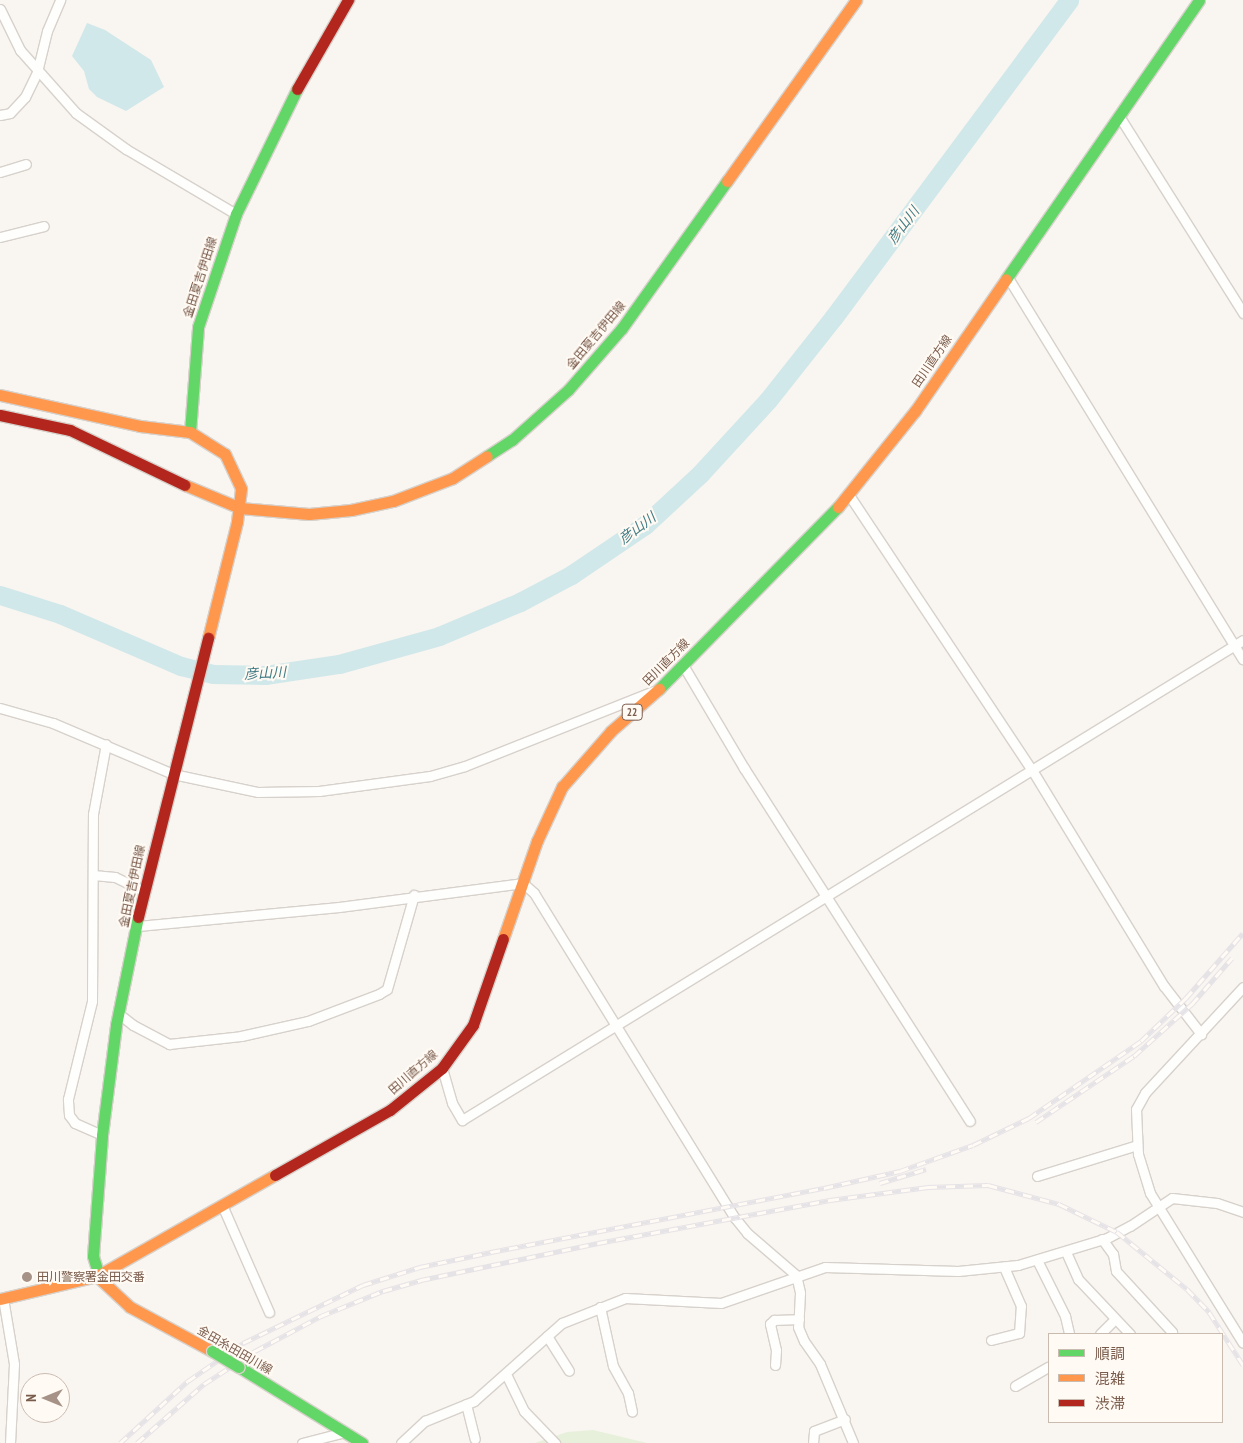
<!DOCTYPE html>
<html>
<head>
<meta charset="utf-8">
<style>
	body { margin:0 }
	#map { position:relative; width:1243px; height:1443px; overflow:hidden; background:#f9f5f0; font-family:"PT Sans Narrow","Noto Sans JP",sans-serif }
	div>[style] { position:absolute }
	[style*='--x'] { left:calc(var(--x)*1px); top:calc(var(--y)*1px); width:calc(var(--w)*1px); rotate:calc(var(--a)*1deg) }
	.green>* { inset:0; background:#e7f0db }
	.water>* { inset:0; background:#d0e8ea }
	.river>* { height:19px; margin:-9.5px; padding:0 9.5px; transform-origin:9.5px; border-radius:9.5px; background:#d0e8ea }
	.roads { filter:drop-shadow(1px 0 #d7d1cb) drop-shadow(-1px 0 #d7d1cb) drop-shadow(0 1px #d7d1cb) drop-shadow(0 -1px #d7d1cb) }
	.street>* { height:9px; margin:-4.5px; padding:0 4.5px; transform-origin:4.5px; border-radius:4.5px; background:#fefefd }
	.fast>* { height:11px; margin:-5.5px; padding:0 5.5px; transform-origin:5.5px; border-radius:5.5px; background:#63d668 }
	.slow>* { height:11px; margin:-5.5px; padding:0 5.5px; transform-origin:5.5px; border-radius:5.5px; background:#ff974d }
	.jam>* { height:11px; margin:-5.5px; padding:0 5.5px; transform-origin:5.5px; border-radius:5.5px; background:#b3261e }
	.rail>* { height:5px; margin-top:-2.5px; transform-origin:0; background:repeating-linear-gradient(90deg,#fffaf3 0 9px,#e6e3e7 0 18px); box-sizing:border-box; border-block:1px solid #e6e3e7 }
	.bridges { filter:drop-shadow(1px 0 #d9d2cb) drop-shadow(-1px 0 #d9d2cb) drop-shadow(0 1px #d9d2cb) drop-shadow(0 -1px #d9d2cb) }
	.fast-bridge>* { height:11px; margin:-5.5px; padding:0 5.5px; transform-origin:5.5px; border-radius:5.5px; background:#63d668 }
	.dots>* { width:14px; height:14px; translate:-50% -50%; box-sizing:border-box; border:2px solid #fffaf3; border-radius:50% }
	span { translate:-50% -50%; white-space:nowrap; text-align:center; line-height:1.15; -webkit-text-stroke:4px #fffaf3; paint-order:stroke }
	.shield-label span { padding:1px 4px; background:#fffaf3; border:1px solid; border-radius:4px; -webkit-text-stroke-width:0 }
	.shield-label { font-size:11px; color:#7a5c4d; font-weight:700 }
	.street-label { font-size:12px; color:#7a5c4d }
	.poi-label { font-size:12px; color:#7a5c4d }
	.left { translate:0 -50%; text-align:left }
	.water-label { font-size:14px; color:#437c86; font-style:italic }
	.legend { position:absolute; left:1048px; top:1333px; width:175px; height:90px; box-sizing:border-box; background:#fffaf3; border:1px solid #cabbb1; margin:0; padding:6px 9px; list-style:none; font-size:15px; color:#7a5c4d }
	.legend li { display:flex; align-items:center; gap:10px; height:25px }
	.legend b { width:25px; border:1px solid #cabbb1 }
	.north { position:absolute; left:20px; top:1373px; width:50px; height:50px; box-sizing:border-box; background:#fffaf3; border:1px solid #cabbb1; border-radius:50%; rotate:270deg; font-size:14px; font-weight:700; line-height:20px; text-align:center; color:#7a5c4d }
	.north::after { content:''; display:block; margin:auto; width:18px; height:22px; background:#a69286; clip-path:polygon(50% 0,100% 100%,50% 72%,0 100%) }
</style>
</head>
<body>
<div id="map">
	<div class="green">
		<div style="clip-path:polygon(593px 1430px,647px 1443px,535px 1443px,567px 1432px)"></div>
	</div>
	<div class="water">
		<div style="clip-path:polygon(87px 23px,105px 30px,151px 60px,164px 87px,126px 111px,97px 97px,89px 89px,84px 71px,72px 56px)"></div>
	</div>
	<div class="river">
		<div style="--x:0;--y:595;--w:63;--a:17.6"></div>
		<div style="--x:60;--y:614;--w:132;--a:23.3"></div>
		<div style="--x:181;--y:666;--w:33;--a:14"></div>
		<div style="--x:213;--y:674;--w:52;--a:1.1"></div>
		<div style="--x:265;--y:675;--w:75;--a:-8.5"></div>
		<div style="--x:339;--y:664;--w:104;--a:-15.6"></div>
		<div style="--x:439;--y:636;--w:88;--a:-22.8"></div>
		<div style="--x:520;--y:602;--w:58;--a:-27.9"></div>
		<div style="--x:571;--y:575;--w:89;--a:-34"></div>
		<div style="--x:645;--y:525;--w:75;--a:-42.8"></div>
		<div style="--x:700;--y:474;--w:100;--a:-47.4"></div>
		<div style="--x:768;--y:400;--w:105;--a:-51.6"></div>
		<div style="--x:833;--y:318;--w:396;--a:-53.4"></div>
	</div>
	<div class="roads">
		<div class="street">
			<div style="--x:0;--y:9;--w:46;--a:64"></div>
			<div style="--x:20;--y:50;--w:84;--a:48.4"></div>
			<div style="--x:76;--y:113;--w:62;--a:35.8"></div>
			<div style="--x:126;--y:149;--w:128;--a:30.6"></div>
			<div style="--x:0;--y:115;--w:10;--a:-11"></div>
			<div style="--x:10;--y:113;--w:22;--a:-47"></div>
			<div style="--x:25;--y:97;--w:28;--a:-64"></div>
			<div style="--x:37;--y:72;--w:42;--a:-76.3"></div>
			<div style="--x:47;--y:31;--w:34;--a:-67"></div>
			<div style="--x:1119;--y:116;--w:233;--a:57.8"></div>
			<div style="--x:0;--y:172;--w:27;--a:-17"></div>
			<div style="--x:0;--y:237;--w:45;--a:-14"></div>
			<div style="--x:1007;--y:276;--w:450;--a:58.4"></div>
			<div style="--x:849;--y:495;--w:330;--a:56.4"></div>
			<div style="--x:1032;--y:770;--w:253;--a:58.6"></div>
			<div style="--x:1164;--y:986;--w:61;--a:52.4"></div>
			<div style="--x:683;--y:665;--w:120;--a:59.4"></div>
			<div style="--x:744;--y:768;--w:419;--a:57.4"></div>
			<div style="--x:0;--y:708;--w:55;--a:15.8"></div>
			<div style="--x:53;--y:723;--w:130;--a:23"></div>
			<div style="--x:173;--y:774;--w:87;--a:12"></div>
			<div style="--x:258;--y:792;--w:61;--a:-0.9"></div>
			<div style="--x:319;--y:791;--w:112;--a:-7.7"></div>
			<div style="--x:430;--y:776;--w:36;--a:-16"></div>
			<div style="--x:465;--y:766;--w:202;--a:-21.7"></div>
			<div style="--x:93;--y:875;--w:22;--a:5"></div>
			<div style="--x:115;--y:877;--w:32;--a:26"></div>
			<div style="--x:138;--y:926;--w:202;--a:-5.4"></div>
			<div style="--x:339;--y:907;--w:186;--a:-7.4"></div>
			<div style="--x:523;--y:883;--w:15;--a:42"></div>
			<div style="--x:534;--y:893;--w:382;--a:58.3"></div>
			<div style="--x:735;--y:1218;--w:19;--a:51"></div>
			<div style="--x:747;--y:1233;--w:65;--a:40.6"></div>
			<div style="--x:796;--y:1275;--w:18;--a:77"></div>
			<div style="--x:800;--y:1293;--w:34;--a:93"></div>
			<div style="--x:798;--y:1327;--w:15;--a:67"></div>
			<div style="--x:804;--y:1341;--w:28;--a:55"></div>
			<div style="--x:820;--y:1364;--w:86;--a:67.3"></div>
			<div style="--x:1243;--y:987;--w:144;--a:132.8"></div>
			<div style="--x:1145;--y:1093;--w:18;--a:119"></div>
			<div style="--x:1136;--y:1109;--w:45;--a:87.5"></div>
			<div style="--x:1138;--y:1154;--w:41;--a:72.9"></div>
			<div style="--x:1150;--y:1193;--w:176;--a:58.2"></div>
			<div style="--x:119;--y:1014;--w:18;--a:38"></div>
			<div style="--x:133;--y:1025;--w:41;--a:27.8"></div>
			<div style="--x:169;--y:1044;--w:72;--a:-6.3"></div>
			<div style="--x:241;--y:1036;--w:69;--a:-12.6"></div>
			<div style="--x:308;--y:1021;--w:76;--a:-20.8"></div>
			<div style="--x:379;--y:994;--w:9;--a:-32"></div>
			<div style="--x:387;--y:989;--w:98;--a:-74"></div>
			<div style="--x:442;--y:1068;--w:36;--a:74"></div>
			<div style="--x:452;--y:1103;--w:20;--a:60"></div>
			<div style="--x:462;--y:1120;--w:917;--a:-31.57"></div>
			<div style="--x:102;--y:1135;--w:30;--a:-156"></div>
			<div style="--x:75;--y:1123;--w:10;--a:-127"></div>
			<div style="--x:69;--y:1115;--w:16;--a:-94"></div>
			<div style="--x:68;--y:1099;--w:101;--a:-76.2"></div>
			<div style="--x:92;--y:1001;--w:187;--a:-89.7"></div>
			<div style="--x:93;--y:814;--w:71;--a:-79.5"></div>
			<div style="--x:1037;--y:1176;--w:105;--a:-17.2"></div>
			<div style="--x:222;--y:1205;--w:117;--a:66.3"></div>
			<div style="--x:1102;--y:1239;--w:19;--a:54"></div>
			<div style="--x:1113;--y:1254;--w:17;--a:80"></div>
			<div style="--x:1116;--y:1271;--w:83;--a:47.4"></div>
			<div style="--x:1066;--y:1252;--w:30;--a:66"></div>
			<div style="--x:1078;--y:1279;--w:76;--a:46.6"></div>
			<div style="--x:1037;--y:1260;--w:63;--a:63.4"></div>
			<div style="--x:1065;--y:1316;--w:18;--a:77"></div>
			<div style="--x:3;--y:1298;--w:67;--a:80.5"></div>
			<div style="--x:14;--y:1364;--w:79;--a:92.9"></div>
			<div style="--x:600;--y:1307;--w:60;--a:77.6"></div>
			<div style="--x:613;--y:1366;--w:31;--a:61"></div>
			<div style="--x:628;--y:1393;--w:19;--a:78"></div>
			<div style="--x:1100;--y:1334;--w:21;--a:-45"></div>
			<div style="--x:547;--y:1336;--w:41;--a:57.8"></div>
			<div style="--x:991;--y:1340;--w:29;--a:-14"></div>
			<div style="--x:1019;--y:1333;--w:27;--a:-86"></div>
			<div style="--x:1021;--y:1306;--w:43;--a:-113.6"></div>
			<div style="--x:775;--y:1365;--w:15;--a:-86"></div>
			<div style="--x:776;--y:1350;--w:27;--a:-103"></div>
			<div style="--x:770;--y:1324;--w:6;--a:-45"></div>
			<div style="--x:774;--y:1320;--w:25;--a:-2"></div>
			<div style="--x:506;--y:1374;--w:41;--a:64.1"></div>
			<div style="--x:524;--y:1411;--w:45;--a:45.9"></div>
			<div style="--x:1015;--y:1386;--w:39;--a:-30"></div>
			<div style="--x:466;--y:1404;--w:36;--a:76"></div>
			<div style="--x:302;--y:1443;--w:44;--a:-14.3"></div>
			<div style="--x:401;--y:1443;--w:33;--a:-43"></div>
			<div style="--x:425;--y:1421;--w:53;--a:-22.2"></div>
			<div style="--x:474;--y:1401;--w:118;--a:-41.6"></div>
			<div style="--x:562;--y:1323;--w:68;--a:-21.6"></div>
			<div style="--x:625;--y:1298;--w:96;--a:3"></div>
			<div style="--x:721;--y:1303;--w:110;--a:-19.1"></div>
			<div style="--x:825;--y:1267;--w:133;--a:1.7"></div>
			<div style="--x:958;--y:1271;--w:60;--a:-5.7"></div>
			<div style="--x:1018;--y:1265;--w:93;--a:-16.9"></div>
			<div style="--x:1107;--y:1238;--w:26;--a:-28"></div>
			<div style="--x:1130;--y:1226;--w:50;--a:-33.7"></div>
			<div style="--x:1172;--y:1198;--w:45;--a:6.3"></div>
			<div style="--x:1217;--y:1203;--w:28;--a:19"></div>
			<div style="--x:813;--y:1443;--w:12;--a:-85"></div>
			<div style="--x:814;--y:1431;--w:33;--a:-21"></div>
		</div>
		<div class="fast">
			<div style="--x:1006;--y:279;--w:339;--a:-55.3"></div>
			<div style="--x:190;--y:432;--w:105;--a:-85.6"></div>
			<div style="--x:198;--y:327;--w:119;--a:-71.4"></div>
			<div style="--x:236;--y:214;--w:139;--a:-64"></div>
			<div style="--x:487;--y:456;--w:30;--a:-33"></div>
			<div style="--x:512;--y:440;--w:75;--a:-41.8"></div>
			<div style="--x:568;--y:390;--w:82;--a:-48.9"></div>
			<div style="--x:622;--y:328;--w:181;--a:-54.5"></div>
			<div style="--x:659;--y:689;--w:255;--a:-45.5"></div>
			<div style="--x:100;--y:1279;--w:24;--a:-107"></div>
			<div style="--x:93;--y:1256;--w:121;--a:-85.7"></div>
			<div style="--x:102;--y:1135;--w:111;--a:-82.7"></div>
			<div style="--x:116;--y:1025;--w:110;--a:-78.5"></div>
			<div style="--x:239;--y:1367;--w:145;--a:31.7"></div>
		</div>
		<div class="slow">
			<div style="--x:727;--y:181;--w:222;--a:-54.5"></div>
			<div style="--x:0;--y:395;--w:143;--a:12.5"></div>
			<div style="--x:140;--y:426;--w:50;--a:6.8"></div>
			<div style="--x:190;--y:432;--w:41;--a:32.2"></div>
			<div style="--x:225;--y:454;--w:38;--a:65"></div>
			<div style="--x:241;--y:489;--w:33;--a:97"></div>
			<div style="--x:237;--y:522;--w:120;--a:104"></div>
			<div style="--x:185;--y:485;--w:60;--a:22.7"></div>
			<div style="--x:240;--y:508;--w:69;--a:5"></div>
			<div style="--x:309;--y:514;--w:42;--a:-5.4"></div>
			<div style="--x:351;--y:510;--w:43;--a:-12.1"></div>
			<div style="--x:393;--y:501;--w:64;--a:-21"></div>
			<div style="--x:453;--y:478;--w:40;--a:-32.9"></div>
			<div style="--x:838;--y:507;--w:123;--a:-51.3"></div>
			<div style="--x:915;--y:411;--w:160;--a:-55.4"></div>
			<div style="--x:503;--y:939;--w:104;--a:-70.9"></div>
			<div style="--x:537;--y:841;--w:60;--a:-65.2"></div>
			<div style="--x:562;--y:787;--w:74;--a:-48.8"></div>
			<div style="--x:611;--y:731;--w:64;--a:-41.2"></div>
			<div style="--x:100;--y:1279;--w:41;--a:43"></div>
			<div style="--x:130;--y:1307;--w:93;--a:28.2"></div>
			<div style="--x:0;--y:1299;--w:100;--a:-13.3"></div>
			<div style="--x:97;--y:1276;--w:205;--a:-29.6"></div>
		</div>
		<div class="jam">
			<div style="--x:297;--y:89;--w:103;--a:-60.2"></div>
			<div style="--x:0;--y:415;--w:72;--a:12.1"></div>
			<div style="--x:70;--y:430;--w:127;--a:25.6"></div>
			<div style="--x:138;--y:917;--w:288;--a:-75.9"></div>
			<div style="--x:275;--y:1175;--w:132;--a:-29.5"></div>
			<div style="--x:390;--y:1110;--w:67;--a:-38.9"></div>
			<div style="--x:442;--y:1068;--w:53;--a:-54.2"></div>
			<div style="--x:473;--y:1025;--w:91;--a:-70.8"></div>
		</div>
	</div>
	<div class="rail">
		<div style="--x:1036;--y:1122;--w:118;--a:-34"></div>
		<div style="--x:1134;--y:1056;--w:78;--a:-41.9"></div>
		<div style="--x:1192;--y:1004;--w:61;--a:-49"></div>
		<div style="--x:880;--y:1183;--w:48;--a:-16.9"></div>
		<div style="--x:120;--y:1443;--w:92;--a:-42.4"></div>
		<div style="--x:188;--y:1381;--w:67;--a:-34.6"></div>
		<div style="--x:243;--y:1343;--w:133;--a:-25.8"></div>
		<div style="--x:363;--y:1285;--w:60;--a:-17.5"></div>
		<div style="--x:420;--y:1267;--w:73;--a:-11.9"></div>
		<div style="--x:491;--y:1252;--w:339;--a:-10.9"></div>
		<div style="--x:824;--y:1188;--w:78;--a:-12.6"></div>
		<div style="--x:900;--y:1171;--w:77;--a:-19.6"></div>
		<div style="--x:973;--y:1145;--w:62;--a:-25.7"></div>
		<div style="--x:1029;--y:1118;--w:136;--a:-34.5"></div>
		<div style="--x:1141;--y:1041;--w:62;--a:-43.7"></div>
		<div style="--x:1186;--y:998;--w:86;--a:-48.8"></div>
		<div style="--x:137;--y:1443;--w:89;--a:-41.4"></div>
		<div style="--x:204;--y:1384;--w:61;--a:-32.9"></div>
		<div style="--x:255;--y:1351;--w:75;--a:-27.9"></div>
		<div style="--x:321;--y:1316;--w:67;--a:-22"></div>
		<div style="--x:383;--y:1291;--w:40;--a:-16"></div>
		<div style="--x:421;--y:1280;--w:181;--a:-11.8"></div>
		<div style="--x:598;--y:1243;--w:236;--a:-10.5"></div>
		<div style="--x:830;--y:1200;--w:99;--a:-7.6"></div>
		<div style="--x:928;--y:1187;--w:60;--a:-1.9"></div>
		<div style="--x:988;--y:1185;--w:73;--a:15"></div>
		<div style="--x:1059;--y:1204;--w:64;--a:25.8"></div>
		<div style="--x:1117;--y:1232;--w:90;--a:39.2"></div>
		<div style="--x:1187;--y:1289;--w:32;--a:46"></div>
		<div style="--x:1209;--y:1312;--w:63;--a:57.3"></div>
	</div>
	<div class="bridges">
		<div class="fast-bridge">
			<div style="--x:212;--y:1351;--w:31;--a:31"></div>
		</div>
	</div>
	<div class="dots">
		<div style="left:27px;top:1277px;background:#a69286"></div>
	</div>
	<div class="shield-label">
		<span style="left:632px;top:712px">22</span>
	</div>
	<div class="street-label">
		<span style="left:200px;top:277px;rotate:-72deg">金田夏吉伊田線</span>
		<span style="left:596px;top:335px;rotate:-50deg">金田夏吉伊田線</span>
		<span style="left:932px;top:361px;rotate:-56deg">田川直方線</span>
		<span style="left:666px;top:662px;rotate:-45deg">田川直方線</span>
		<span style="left:132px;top:886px;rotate:-78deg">金田夏吉伊田線</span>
		<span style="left:413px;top:1072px;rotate:-41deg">田川直方線</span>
		<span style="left:235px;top:1350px;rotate:30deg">金田糸田田川線</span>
	</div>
	<div class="poi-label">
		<span class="left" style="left:37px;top:1277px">田川警察署金田交番</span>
	</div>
	<div class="water-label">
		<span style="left:903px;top:225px;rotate:-53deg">彦山川</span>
		<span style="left:637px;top:528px;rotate:-37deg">彦山川</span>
		<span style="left:265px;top:673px;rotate:-3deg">彦山川</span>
	</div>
	<ul class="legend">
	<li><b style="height:6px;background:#63d668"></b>順調</li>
	<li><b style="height:6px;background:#ff974d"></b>混雑</li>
	<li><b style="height:6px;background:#b3261e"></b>渋滞</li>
	</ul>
	<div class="north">N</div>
</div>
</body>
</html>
